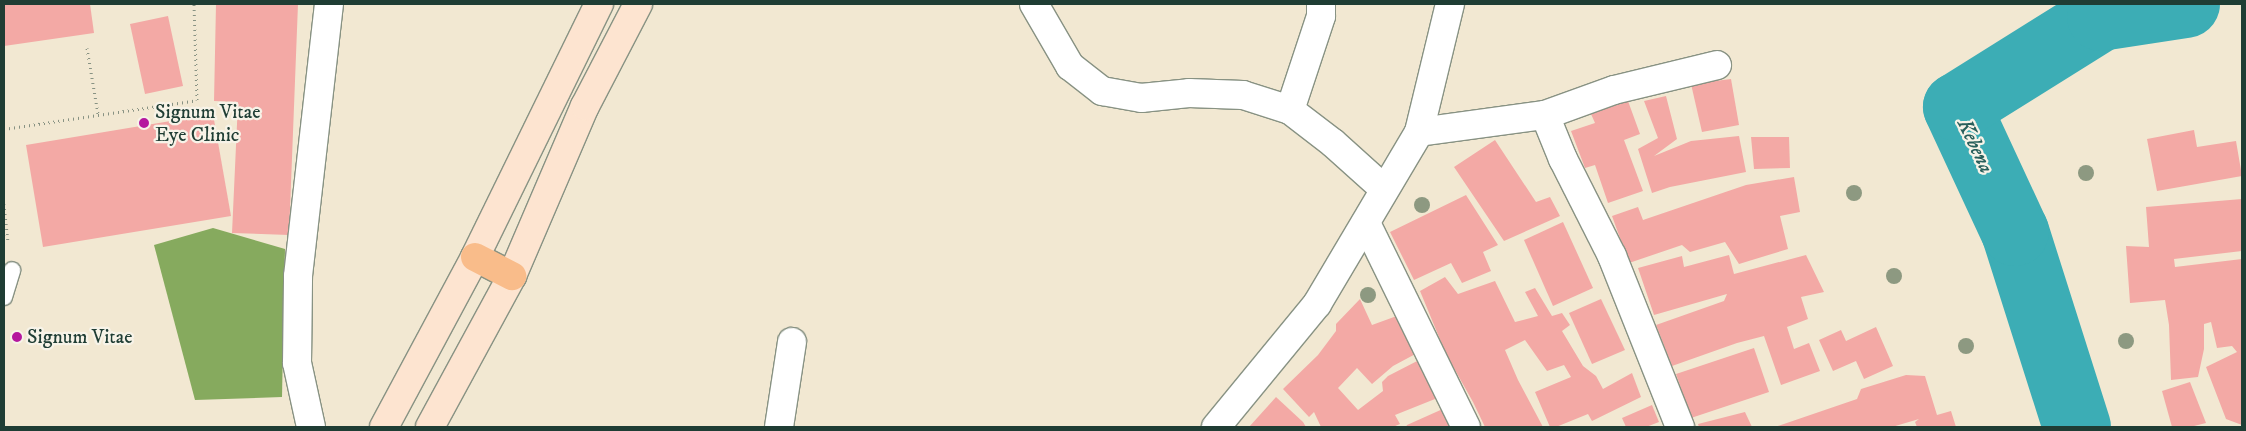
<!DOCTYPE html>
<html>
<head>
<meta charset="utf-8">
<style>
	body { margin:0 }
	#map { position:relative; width:2246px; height:431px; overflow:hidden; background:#f2e8d2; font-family:"IM FELL DW Pica",serif }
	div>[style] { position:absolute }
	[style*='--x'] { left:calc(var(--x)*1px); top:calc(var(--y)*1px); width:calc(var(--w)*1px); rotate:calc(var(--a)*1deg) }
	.forest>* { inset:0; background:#86aa5e }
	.river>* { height:68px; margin:-34px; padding:0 34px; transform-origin:34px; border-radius:34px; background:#3cadb5 }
	.building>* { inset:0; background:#f3a9a5 }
	.path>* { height:3px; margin-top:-1.5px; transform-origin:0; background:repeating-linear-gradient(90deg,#889283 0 1px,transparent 0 5px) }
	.roads { filter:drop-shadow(1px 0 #889283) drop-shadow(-1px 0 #889283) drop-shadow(0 1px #889283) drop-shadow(0 -1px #889283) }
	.service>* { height:16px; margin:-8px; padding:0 8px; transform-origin:8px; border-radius:8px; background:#fff }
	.minor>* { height:28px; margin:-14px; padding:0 14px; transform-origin:14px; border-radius:14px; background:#fff }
	.secondary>* { height:28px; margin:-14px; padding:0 14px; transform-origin:14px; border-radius:14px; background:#fde4d0 }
	.primary>* { height:28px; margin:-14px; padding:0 14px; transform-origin:14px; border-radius:14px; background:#f9bc8a }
	.trees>* { width:16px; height:16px; margin:-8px; border-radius:50%; background:#8d9981 }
	.dots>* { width:14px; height:14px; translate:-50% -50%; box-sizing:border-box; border:2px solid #f7f3e8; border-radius:50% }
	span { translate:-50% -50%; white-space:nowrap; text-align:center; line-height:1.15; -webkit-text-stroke:4.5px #f7f3e8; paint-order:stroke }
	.poi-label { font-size:20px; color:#1f3d34 }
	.left { translate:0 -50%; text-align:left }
	.water-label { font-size:21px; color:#285f5b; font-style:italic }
	.frame { position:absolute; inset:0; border:5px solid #1f3d34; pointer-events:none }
</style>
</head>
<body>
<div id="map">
	<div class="forest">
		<div style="clip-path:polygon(213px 228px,285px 249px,282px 397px,195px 400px,154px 245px)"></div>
	</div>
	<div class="river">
		<div style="--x:2077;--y:427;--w:205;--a:-107.6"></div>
		<div style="--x:2015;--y:232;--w:138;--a:-114.9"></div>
		<div style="--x:1957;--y:107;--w:170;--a:-32"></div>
		<div style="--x:2101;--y:17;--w:86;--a:-8.7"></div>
	</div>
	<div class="building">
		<div style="clip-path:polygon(4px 4px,90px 4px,94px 33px,4px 46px)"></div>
		<div style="clip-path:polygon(216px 4px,298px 4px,289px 235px,232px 233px,238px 102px,214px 101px)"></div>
		<div style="clip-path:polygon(168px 16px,183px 86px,145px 94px,130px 24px)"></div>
		<div style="clip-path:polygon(1731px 79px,1739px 125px,1702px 132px,1691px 84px)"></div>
		<div style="clip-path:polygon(1666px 96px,1677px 139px,1654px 156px,1691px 141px,1739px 136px,1746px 172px,1670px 187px,1652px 193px,1638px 149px,1658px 138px,1644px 101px)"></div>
		<div style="clip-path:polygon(1628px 101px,1640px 134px,1624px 140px,1643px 191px,1608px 203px,1595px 165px,1585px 168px,1571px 131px,1595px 123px,1591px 114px)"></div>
		<div style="clip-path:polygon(213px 114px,231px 216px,43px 247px,26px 145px)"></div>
		<div style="clip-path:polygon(2194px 130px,2197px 147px,2236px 141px,2242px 176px,2157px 191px,2147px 139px)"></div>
		<div style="clip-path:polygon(1751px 137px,1789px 137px,1790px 168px,1754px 169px)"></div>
		<div style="clip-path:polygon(1495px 140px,1536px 202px,1550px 197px,1560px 216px,1504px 241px,1454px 167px)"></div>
		<div style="clip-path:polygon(1794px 177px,1800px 212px,1780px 216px,1788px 249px,1739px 264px,1725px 242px,1690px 252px,1682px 245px,1629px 263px,1612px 216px,1638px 207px,1643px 220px,1746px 185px)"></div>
		<div style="clip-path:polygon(1466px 195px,1498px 245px,1483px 252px,1491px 271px,1462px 283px,1451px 263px,1414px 280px,1390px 232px)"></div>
		<div style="clip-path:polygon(2242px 199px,2242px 251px,2174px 259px,2175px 267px,2242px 259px,2242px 425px,2226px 419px,2206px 367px,2237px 352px,2232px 346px,2217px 348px,2211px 322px,2204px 324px,2204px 349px,2198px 377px,2171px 380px,2169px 325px,2165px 300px,2130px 303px,2126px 246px,2149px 247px,2146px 207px)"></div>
		<div style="clip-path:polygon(1563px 222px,1593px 288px,1553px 306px,1524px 240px)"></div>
		<div style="clip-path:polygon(1729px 255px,1734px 274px,1806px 255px,1824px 292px,1801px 297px,1808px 319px,1787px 327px,1794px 349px,1809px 343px,1820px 371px,1781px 385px,1764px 336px,1737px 343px,1672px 366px,1656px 325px,1724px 301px,1727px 294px,1654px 315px,1638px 268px,1682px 256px,1684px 267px)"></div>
		<div style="clip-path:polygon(1445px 277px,1458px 294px,1495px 281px,1515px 322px,1538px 316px,1525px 292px,1535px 288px,1552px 316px,1562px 313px,1570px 325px,1562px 331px,1583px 366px,1596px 376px,1603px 389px,1632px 373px,1641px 397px,1592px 421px,1588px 414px,1556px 427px,1550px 427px,1535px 392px,1571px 377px,1564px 365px,1547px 371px,1525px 340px,1505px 350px,1518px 380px,1543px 427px,1485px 427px,1473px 402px,1446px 354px,1420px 291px)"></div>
		<div style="clip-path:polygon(1360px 299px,1372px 325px,1405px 313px,1421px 351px,1393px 366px,1372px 384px,1357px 368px,1338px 388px,1358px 410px,1383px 391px,1382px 382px,1388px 376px,1423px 358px,1440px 397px,1395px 415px,1400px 424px,1393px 427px,1321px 427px,1314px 412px,1309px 417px,1283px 389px,1318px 355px,1336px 331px,1336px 324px)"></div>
		<div style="clip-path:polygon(1601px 299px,1625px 350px,1592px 364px,1569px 313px)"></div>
		<div style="clip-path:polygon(1876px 327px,1893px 366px,1864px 379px,1856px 361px,1833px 371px,1819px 340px,1841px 330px,1846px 341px)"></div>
		<div style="clip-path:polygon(1754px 348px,1769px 392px,1691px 418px,1676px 374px)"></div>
		<div style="clip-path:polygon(1906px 375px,1925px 376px,1937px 415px,1951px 411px,1956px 427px,1917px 427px,1915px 422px,1919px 419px,1892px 427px,1775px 427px,1857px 399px,1861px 389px)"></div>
		<div style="clip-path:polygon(2190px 382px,2206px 423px,2190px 427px,2172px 427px,2162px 391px)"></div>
		<div style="clip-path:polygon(1276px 397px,1303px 422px,1306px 427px,1249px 427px)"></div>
		<div style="clip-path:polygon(1652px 405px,1659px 422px,1646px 427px,1626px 427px,1622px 418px)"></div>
		<div style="clip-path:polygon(1445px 408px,1453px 427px,1406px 427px,1407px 425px)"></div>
		<div style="clip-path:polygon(1745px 412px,1752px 427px,1699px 427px,1698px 424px)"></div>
	</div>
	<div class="path">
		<div style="--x:87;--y:48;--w:67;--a:80.5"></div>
		<div style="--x:4;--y:129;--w:195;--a:-8.5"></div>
		<div style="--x:197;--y:100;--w:96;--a:-91.8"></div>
		<div style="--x:4;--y:204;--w:38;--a:84"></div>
	</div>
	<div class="roads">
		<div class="service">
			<div style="--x:4;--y:297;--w:28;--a:-73"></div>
		</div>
		<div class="minor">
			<div style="--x:1034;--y:4;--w:72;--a:59.9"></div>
			<div style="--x:1070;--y:66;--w:41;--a:38"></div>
			<div style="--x:1102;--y:91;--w:40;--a:10"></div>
			<div style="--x:1141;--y:98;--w:48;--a:-5.9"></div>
			<div style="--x:1189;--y:93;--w:54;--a:2.1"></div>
			<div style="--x:1243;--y:95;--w:49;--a:17.7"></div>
			<div style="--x:1290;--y:110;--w:54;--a:37.5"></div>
			<div style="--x:1333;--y:143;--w:69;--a:42"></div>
			<div style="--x:1290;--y:110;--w:99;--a:-71.7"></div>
			<div style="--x:1321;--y:16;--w:12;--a:-90"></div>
			<div style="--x:1545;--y:115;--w:73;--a:-19.9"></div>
			<div style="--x:1614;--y:90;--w:106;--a:-13.6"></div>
			<div style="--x:1419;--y:132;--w:127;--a:-7.7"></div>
			<div style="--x:1545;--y:115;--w:48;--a:67.8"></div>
			<div style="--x:1563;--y:159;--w:109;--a:63.2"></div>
			<div style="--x:1612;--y:256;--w:184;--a:68.3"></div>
			<div style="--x:1366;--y:223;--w:227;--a:63.9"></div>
			<div style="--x:311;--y:427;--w:66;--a:-102.3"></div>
			<div style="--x:297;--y:363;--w:87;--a:-89.3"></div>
			<div style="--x:298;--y:276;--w:274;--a:-83.5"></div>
			<div style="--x:779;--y:427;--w:86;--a:-81.3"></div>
			<div style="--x:1216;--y:427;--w:159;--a:-50.6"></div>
			<div style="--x:1317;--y:304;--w:200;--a:-59.3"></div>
			<div style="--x:1419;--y:132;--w:132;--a:-76.4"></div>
		</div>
		<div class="secondary">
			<div style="--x:384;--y:427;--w:193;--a:-61.8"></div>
			<div style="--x:475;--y:257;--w:282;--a:-63.9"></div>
			<div style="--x:430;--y:427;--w:172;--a:-61.5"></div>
			<div style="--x:512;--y:276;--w:185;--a:-66.8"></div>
			<div style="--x:585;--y:106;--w:115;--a:-62.5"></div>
		</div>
		<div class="primary">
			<div style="--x:475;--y:257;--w:42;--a:27.2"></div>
		</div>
	</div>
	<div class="trees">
		<div style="left:2086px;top:173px"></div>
		<div style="left:1854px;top:193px"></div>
		<div style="left:1422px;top:205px"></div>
		<div style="left:1894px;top:276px"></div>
		<div style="left:1368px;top:295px"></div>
		<div style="left:2126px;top:341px"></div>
		<div style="left:1966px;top:346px"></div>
	</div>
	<div class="dots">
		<div style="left:144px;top:123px;background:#b5179e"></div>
		<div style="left:17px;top:337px;background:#b5179e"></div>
	</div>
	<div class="poi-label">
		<span class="left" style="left:155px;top:124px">Signum Vitae<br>Eye Clinic</span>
		<span class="left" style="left:27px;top:337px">Signum Vitae</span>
	</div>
	<div class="water-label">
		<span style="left:1975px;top:146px;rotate:65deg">Kebena</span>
	</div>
	<div class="frame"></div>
</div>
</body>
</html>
